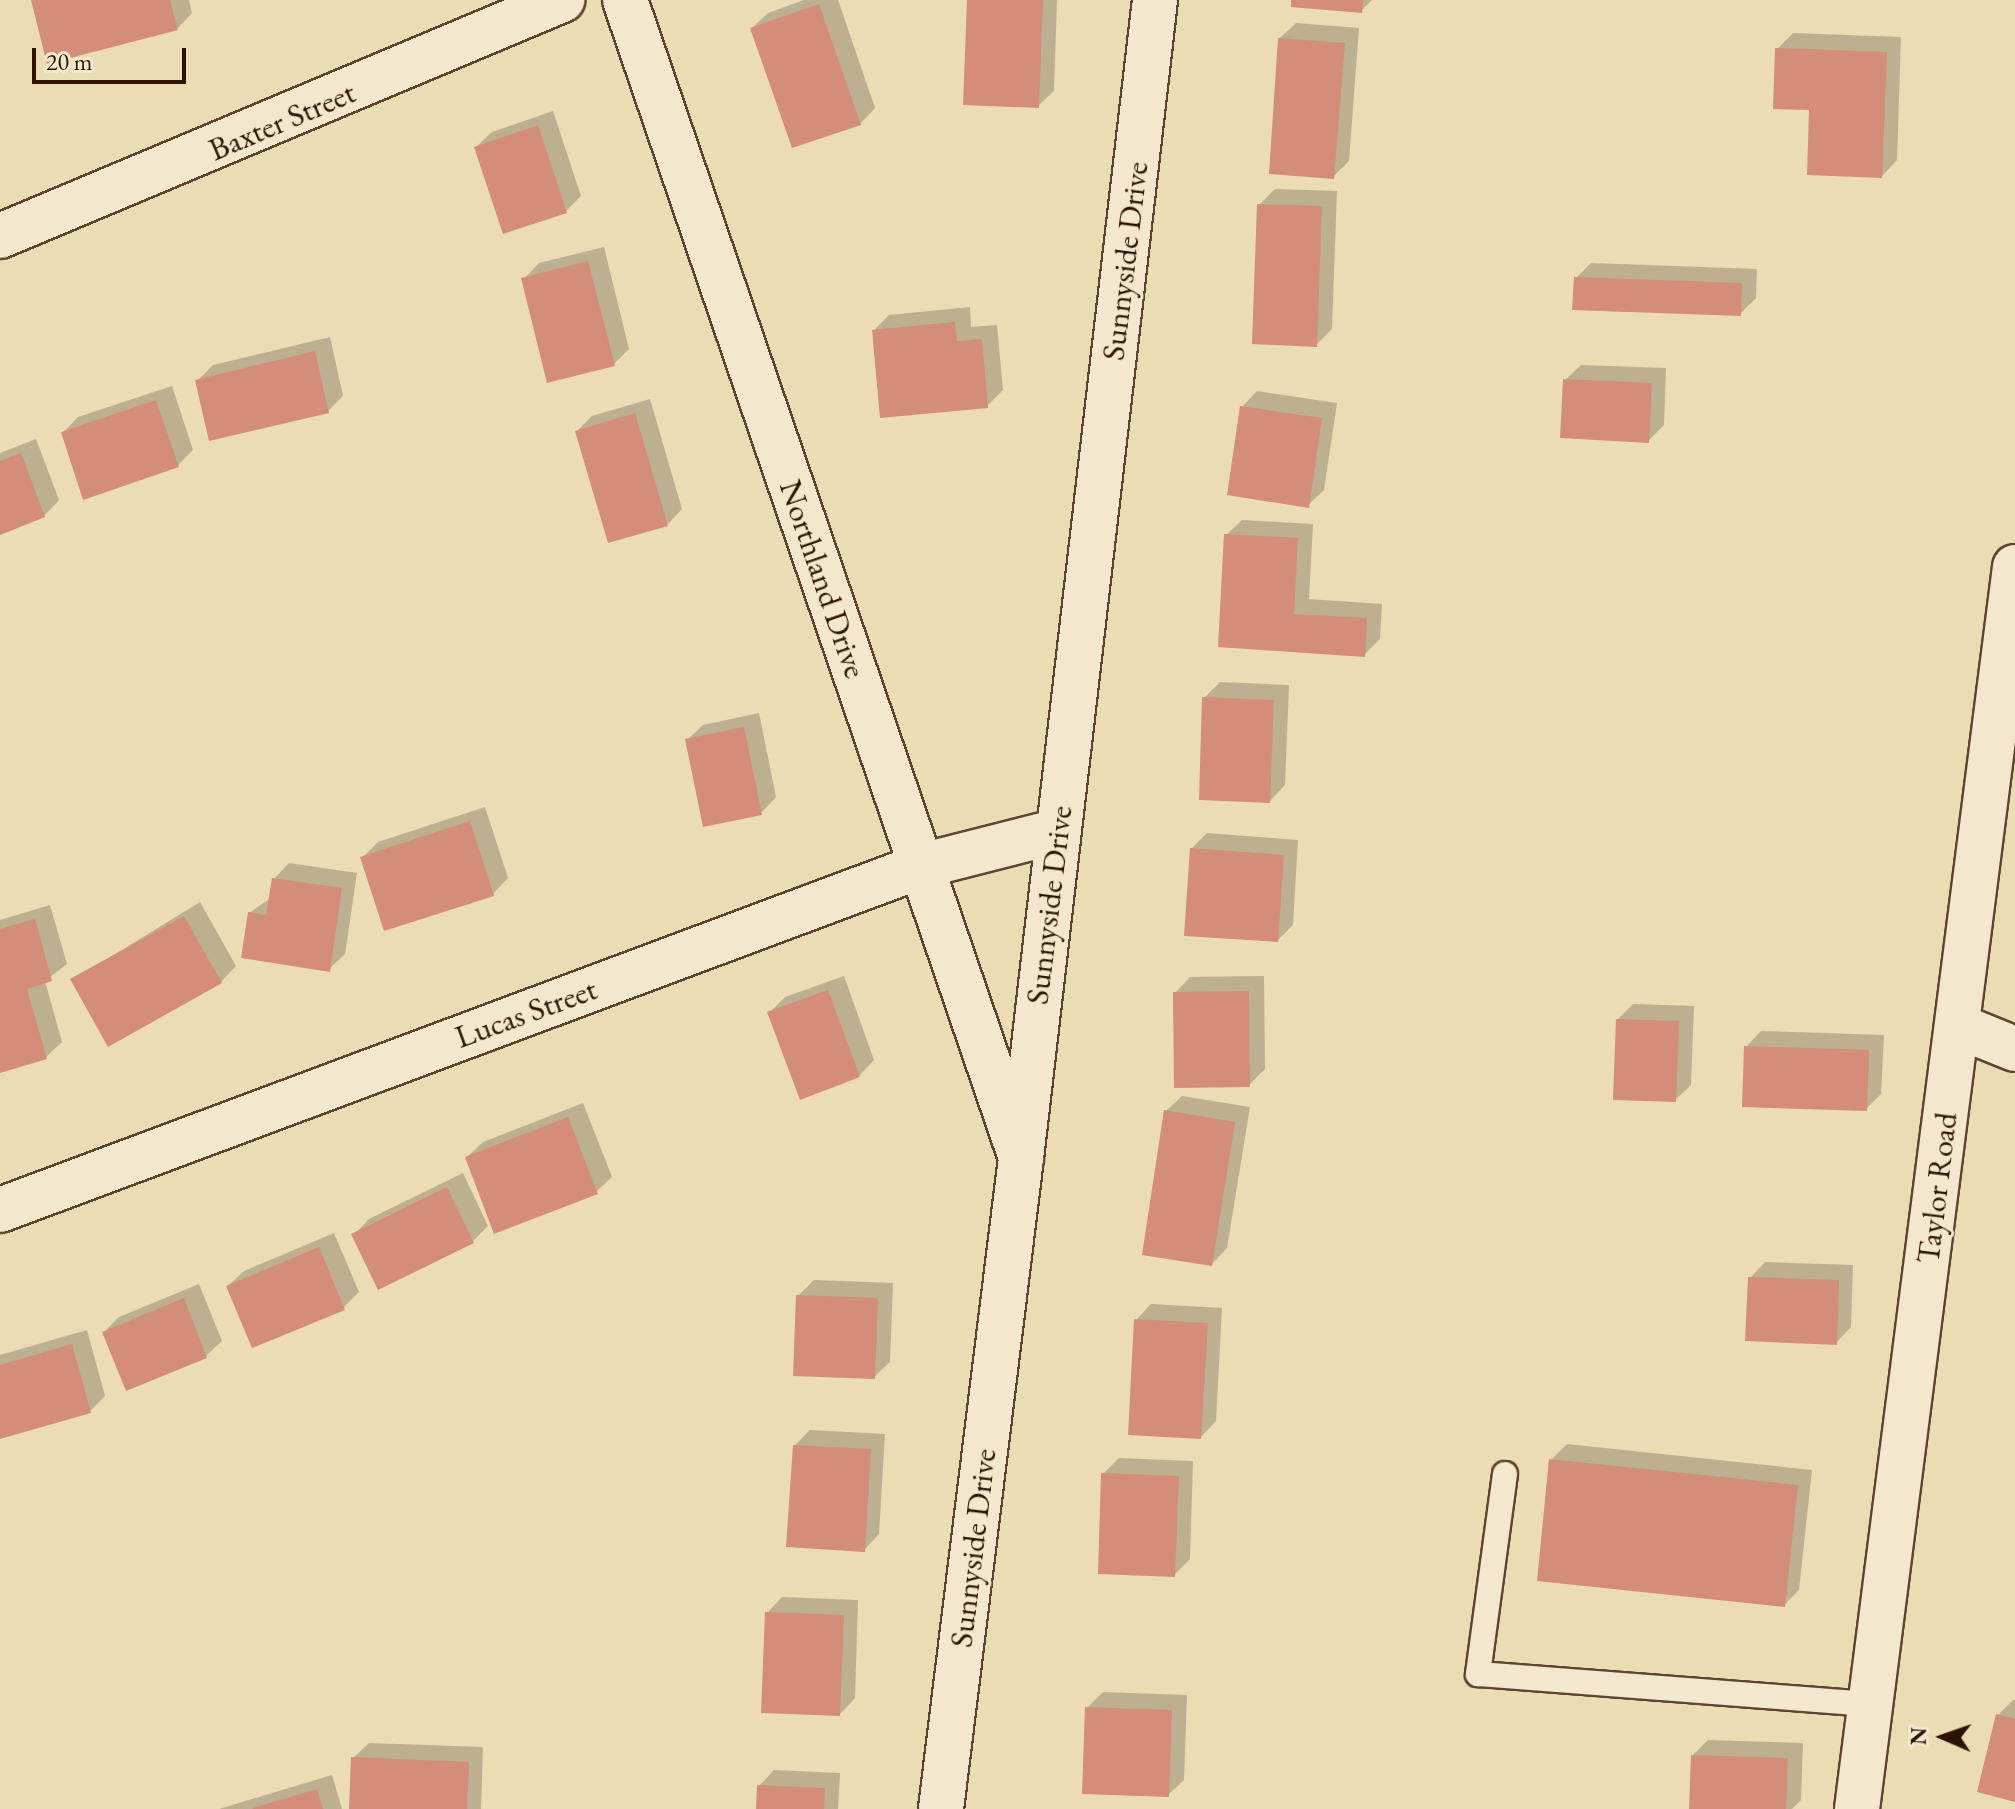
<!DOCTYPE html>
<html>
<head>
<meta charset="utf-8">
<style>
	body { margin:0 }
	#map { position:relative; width:2015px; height:1809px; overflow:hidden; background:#ecdcb4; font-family:"EB Garamond",serif }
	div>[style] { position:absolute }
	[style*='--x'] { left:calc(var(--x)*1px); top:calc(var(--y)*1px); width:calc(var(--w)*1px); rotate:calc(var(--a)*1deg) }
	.shadow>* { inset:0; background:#0003 }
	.building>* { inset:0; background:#d48d78 }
	.roads { filter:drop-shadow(2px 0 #5e442f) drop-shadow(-2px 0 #5e442f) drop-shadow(0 2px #5e442f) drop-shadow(0 -2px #5e442f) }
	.lane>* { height:24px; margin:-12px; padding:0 12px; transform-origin:12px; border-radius:12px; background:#f3e8ce }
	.street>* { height:44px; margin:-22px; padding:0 22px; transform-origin:22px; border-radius:22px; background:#f3e8ce }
	.secondary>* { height:44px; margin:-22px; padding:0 22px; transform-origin:22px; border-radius:22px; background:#f3e8ce }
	span { translate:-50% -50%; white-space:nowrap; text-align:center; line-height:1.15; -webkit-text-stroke:6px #f3e8ce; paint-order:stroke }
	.street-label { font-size:32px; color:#2e1203 }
	.north { position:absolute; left:1903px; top:1697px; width:80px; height:80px; -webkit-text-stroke:6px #f3e8ce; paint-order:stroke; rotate:272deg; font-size:22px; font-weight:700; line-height:32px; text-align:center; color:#2e1203 }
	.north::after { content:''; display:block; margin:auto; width:28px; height:36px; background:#2e1203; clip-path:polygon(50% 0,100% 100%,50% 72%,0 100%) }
	.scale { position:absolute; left:32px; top:48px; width:154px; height:36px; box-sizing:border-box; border:4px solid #2e1203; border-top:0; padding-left:10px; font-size:24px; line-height:28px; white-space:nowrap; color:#2e1203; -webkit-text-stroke:6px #f3e8ce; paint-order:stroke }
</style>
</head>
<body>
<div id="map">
	<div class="shadow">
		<div style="clip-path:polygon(33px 0,189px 0,192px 13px,177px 29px)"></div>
		<div style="clip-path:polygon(804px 0,838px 0,875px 108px,860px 124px,752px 28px,768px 13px)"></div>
		<div style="clip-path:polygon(969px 0,1057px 0,1054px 91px,1038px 106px)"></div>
		<div style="clip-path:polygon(1293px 0,1372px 0,1361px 11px)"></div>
		<div style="clip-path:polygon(1296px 23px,1359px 28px,1349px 161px,1333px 177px,1280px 38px)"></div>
		<div style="clip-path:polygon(1793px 33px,1901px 37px,1897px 160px,1882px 176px,1811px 108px,1777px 49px)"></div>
		<div style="clip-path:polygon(553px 111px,581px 196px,566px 211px,476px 147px,492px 132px)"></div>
		<div style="clip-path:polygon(1275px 189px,1337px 191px,1332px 329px,1316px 345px,1259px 205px)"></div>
		<div style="clip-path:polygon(604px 247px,629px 349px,614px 364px,524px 279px,539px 263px)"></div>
		<div style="clip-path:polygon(1591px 263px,1757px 269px,1756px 298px,1740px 314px,1576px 278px)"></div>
		<div style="clip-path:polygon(970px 307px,971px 327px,997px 325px,1003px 390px,987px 406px,874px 330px,889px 315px)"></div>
		<div style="clip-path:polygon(330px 337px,343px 396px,328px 411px,198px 380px,213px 365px)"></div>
		<div style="clip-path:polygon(1581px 365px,1666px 368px,1664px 425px,1648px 441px,1565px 380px)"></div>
		<div style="clip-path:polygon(172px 386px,193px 450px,178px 465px,63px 433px,78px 417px)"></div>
		<div style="clip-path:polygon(1257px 391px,1337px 403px,1324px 490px,1308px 505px,1242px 407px)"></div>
		<div style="clip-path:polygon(650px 399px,682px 509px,667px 525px,577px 431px,592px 416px)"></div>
		<div style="clip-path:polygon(36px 439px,59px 500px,44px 516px,0 532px,0 453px)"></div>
		<div style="clip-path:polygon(1242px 520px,1313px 524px,1309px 599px,1382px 604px,1380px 639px,1364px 655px,1220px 645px,1226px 535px)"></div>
		<div style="clip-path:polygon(1220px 682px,1289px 685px,1285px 785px,1270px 801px,1204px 698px)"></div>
		<div style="clip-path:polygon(759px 713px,776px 797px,761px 813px,687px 740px,703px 725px)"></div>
		<div style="clip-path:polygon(485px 807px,508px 878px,493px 894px,363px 857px,378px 842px)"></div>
		<div style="clip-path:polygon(1207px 833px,1298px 840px,1293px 925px,1278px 940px,1191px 849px)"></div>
		<div style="clip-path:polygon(289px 863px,357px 873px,345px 954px,329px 969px,249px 913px,271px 898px,274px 879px)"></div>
		<div style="clip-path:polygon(200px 902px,236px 966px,221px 982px,73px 980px)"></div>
		<div style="clip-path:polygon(50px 905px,67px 964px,45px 981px,62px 1042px,46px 1057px,0 1071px,0 920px)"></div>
		<div style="clip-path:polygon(844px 976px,874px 1060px,859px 1076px,769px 1013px,785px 997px)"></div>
		<div style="clip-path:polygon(1264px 976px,1265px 1069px,1249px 1085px,1175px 993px,1190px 977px)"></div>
		<div style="clip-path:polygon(1633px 1004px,1694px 1006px,1691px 1085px,1675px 1100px,1618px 1019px)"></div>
		<div style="clip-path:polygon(1761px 1031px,1884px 1035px,1881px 1094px,1866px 1109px,1746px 1047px)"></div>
		<div style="clip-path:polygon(1182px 1096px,1250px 1107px,1227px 1248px,1212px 1264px,1166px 1111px)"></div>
		<div style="clip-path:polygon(583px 1103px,612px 1177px,596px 1192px,467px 1157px,483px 1142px)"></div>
		<div style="clip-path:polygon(463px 1173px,488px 1226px,473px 1241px,354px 1235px,369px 1219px)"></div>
		<div style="clip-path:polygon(334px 1233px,359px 1292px,343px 1308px,228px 1286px,244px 1271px)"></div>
		<div style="clip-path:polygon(1765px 1262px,1853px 1265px,1851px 1327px,1836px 1343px,1750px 1278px)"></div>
		<div style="clip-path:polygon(814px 1280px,893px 1283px,890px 1362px,874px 1377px,798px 1296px)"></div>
		<div style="clip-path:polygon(199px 1284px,222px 1341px,206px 1356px,104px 1332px,119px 1317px)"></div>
		<div style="clip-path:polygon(1151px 1304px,1222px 1308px,1216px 1421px,1201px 1437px,1136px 1320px)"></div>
		<div style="clip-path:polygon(87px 1330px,105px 1396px,90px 1411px,0 1437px,0 1355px)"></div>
		<div style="clip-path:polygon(810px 1430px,885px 1434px,879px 1534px,864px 1550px,795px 1445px)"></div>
		<div style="clip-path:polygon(1567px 1444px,1812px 1470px,1799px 1590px,1784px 1605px,1551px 1460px)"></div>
		<div style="clip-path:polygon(1119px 1458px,1193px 1461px,1190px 1559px,1174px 1575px,1103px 1474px)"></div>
		<div style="clip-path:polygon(782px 1597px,858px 1600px,855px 1698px,840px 1714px,767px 1613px)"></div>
		<div style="clip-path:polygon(1103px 1692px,1187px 1695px,1184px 1780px,1168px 1795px,1087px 1708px)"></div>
		<div style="clip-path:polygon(2013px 1700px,2015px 1700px,2015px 1800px,1998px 1715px)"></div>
		<div style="clip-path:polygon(1708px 1740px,1803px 1743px,1801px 1800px,1792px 1809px,1691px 1809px,1693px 1755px)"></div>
		<div style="clip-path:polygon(369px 1743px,483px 1747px,481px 1809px,351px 1809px,353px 1758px)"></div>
		<div style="clip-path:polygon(774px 1770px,840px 1773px,838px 1809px,758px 1809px,759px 1786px)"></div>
		<div style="clip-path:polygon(332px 1775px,342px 1809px,219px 1809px)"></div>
	</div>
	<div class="building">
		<div style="clip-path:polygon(31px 0,170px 0,178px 30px,47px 64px)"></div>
		<div style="clip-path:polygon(967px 0,1043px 0,1039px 108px,963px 105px)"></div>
		<div style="clip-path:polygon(1291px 0,1363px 0,1362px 13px,1291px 7px)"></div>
		<div style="clip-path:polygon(819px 4px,861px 125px,792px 148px,750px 28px)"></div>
		<div style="clip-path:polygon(1278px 38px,1345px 43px,1334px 179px,1269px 174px)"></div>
		<div style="clip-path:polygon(1775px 48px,1887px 52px,1882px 178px,1807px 175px,1809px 110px,1773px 109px)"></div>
		<div style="clip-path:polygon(538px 125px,567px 213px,503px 234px,474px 147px)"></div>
		<div style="clip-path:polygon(1257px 204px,1322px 206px,1317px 347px,1252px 344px)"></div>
		<div style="clip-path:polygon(588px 261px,615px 366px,547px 383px,521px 278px)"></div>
		<div style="clip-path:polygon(1574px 277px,1742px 283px,1741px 316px,1572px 310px)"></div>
		<div style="clip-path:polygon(955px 322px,957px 341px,982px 339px,988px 408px,880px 418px,872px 330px)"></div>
		<div style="clip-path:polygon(315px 351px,329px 413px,209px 441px,195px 380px)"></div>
		<div style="clip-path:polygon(1563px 379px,1652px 383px,1649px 443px,1560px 438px)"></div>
		<div style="clip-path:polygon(156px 400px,179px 467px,83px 500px,61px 432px)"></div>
		<div style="clip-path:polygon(1240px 406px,1322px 418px,1309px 508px,1227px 495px)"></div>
		<div style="clip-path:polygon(635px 413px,668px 526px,608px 543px,575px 431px)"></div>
		<div style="clip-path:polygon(21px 453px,45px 517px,0 535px,0 461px)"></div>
		<div style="clip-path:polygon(1224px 534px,1298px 538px,1294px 614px,1367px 618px,1365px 657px,1218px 647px)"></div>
		<div style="clip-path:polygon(1202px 697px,1274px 700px,1270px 803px,1199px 800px)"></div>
		<div style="clip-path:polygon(744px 727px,762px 815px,703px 827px,685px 739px)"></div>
		<div style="clip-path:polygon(470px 821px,494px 896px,384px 931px,360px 857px)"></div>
		<div style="clip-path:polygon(1190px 848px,1284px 855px,1278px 942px,1184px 936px)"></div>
		<div style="clip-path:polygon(272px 878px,342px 888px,330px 972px,241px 958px,248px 912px,266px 915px)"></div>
		<div style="clip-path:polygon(184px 916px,222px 983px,108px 1047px,70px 979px)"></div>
		<div style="clip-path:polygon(35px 919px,52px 981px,27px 989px,47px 1059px,0 1073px,0 929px)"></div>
		<div style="clip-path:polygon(828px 990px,860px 1077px,800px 1100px,767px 1012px)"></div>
		<div style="clip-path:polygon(1249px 991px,1250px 1087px,1174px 1088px,1173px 992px)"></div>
		<div style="clip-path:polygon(1616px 1019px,1679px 1021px,1676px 1102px,1613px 1100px)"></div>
		<div style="clip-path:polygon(1744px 1046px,1869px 1050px,1867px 1111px,1742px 1107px)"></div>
		<div style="clip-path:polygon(1164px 1110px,1235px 1122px,1212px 1266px,1142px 1255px)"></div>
		<div style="clip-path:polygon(568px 1117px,598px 1194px,494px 1234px,465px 1157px)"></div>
		<div style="clip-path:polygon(447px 1187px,474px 1243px,378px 1290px,351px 1234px)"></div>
		<div style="clip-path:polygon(319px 1247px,345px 1310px,252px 1348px,226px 1286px)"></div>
		<div style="clip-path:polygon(1748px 1277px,1839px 1280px,1837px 1345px,1745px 1341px)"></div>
		<div style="clip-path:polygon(796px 1295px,878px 1298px,875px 1379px,793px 1376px)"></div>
		<div style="clip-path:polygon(184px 1298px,207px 1358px,126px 1391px,102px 1332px)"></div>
		<div style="clip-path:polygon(1134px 1319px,1208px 1323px,1201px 1439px,1128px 1435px)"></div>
		<div style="clip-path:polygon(72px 1344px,91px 1413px,0 1439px,0 1365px)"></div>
		<div style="clip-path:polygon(793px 1445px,871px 1449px,865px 1552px,786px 1547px)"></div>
		<div style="clip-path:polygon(1549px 1459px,1798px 1485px,1785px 1607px,1537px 1581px)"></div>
		<div style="clip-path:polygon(1101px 1473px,1179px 1476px,1175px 1577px,1098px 1574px)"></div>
		<div style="clip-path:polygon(765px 1612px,844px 1615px,840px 1716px,761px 1713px)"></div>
		<div style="clip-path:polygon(1085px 1707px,1172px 1710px,1169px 1797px,1082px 1794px)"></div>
		<div style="clip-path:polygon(1996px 1714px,2015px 1719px,2015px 1802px,1977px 1792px)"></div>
		<div style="clip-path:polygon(1691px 1755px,1788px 1758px,1786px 1809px,1689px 1809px)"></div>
		<div style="clip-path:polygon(351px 1757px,469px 1762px,467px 1809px,349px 1809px)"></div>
		<div style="clip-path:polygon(757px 1785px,825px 1788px,824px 1809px,756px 1809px)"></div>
		<div style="clip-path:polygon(317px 1789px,323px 1809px,253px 1809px,253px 1808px)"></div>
	</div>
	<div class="roads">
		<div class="lane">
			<div style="--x:1505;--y:1474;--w:202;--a:97.7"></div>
			<div style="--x:1478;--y:1674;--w:393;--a:4.4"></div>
		</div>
		<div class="street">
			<div style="--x:0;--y:236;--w:610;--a:-22.78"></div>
			<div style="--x:1958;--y:1026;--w:61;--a:22"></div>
			<div style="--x:1021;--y:1158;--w:1166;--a:-83.4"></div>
			<div style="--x:0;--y:1210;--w:983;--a:-20.48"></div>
			<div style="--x:921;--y:866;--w:141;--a:-14.3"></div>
		</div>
		<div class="secondary">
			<div style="--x:625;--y:0;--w:1224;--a:71.12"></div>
			<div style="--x:1021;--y:1158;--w:656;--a:97.01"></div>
			<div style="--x:1857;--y:1809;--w:1252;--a:-82.75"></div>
		</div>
	</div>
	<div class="street-label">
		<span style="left:282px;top:121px;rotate:-23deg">Baxter Street</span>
		<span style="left:1125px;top:261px;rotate:-83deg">Sunnyside Drive</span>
		<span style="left:823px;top:579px;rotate:71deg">Northland Drive</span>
		<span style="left:1049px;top:905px;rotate:-83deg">Sunnyside Drive</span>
		<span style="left:526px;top:1013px;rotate:-20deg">Lucas Street</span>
		<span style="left:1937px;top:1188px;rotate:-83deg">Taylor Road</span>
		<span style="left:973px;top:1548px;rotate:-83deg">Sunnyside Drive</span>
	</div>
	<div class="north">N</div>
	<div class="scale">20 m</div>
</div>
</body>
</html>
